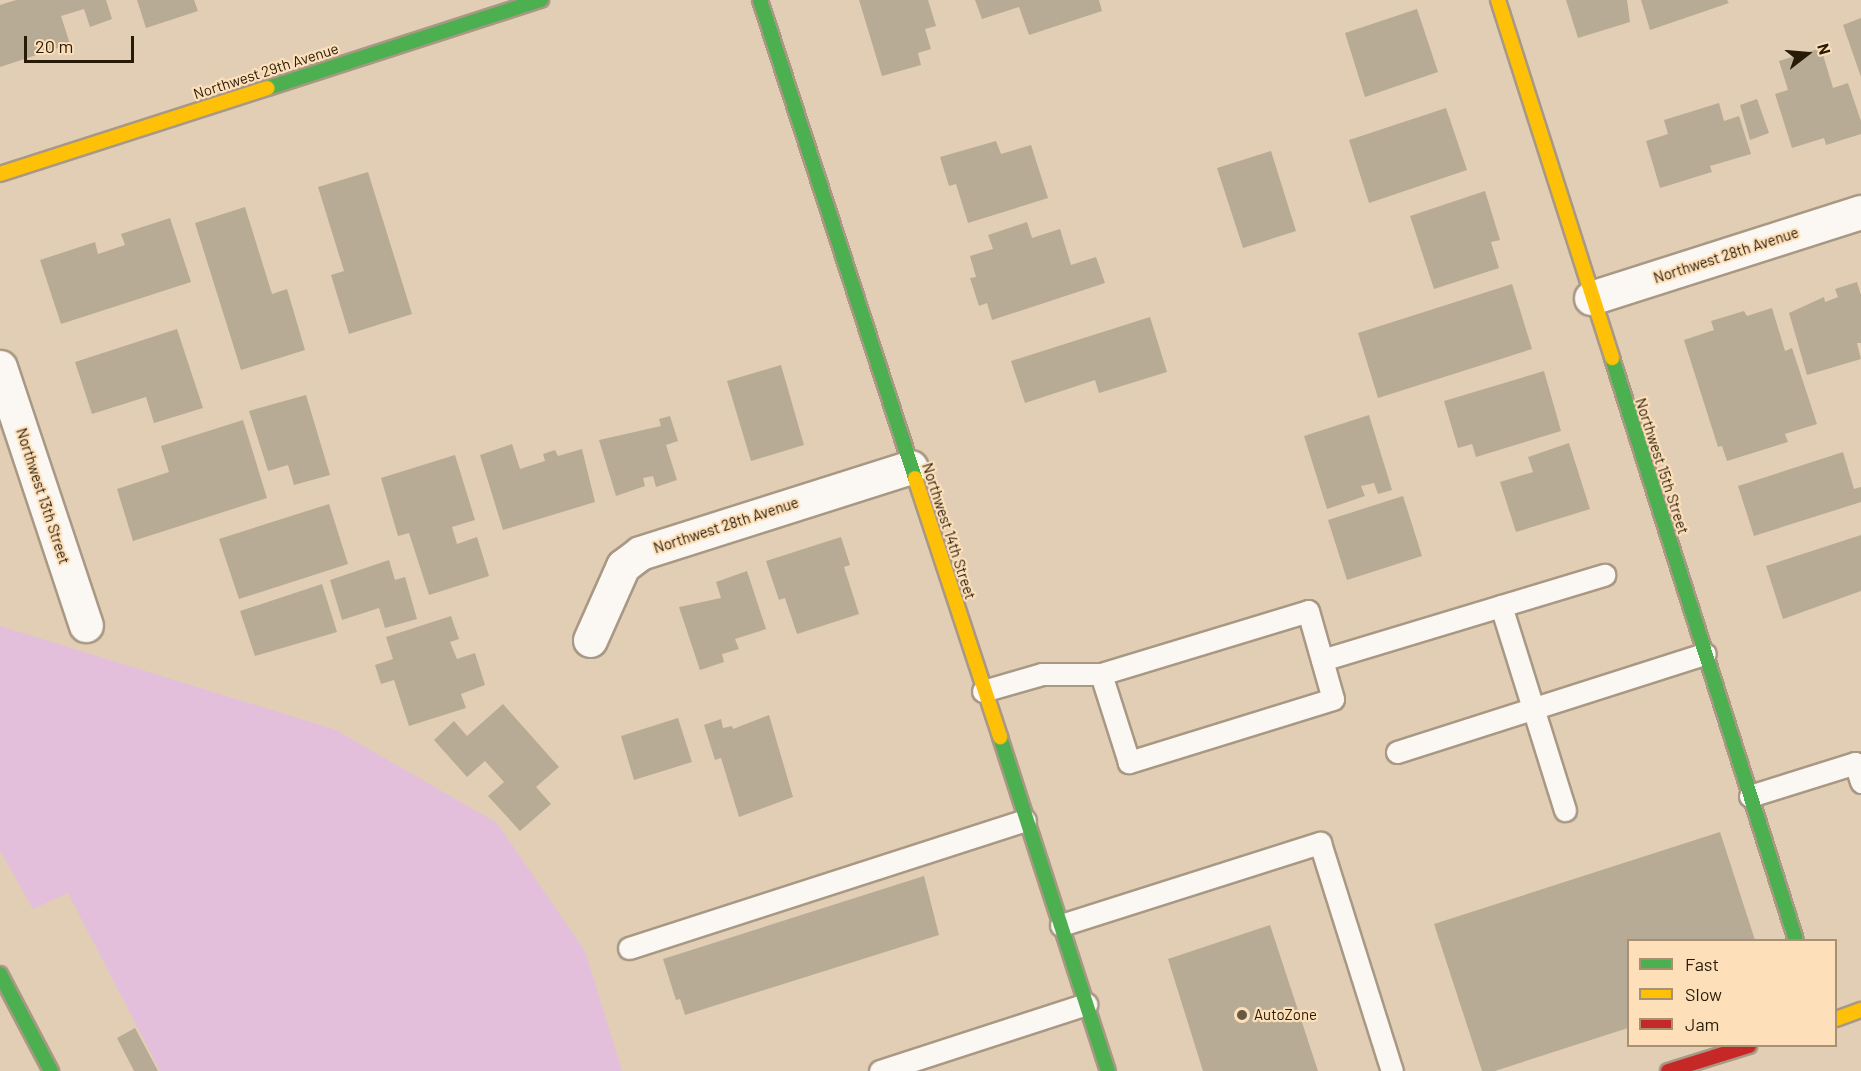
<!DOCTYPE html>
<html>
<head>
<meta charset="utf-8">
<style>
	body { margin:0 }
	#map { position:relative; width:1861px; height:1071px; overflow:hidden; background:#e2ceb4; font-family:Barlow,sans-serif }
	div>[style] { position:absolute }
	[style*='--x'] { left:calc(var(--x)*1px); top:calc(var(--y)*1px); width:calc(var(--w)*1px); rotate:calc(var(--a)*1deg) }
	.green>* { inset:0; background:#e3bfdc }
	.building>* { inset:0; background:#b7ab95 }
	.roads { filter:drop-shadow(2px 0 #a89884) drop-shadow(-2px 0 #a89884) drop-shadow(0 2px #a89884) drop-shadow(0 -2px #a89884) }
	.lane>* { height:21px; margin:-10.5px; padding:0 10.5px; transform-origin:10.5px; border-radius:10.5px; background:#fbf8f4 }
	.street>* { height:33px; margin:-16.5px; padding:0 16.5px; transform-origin:16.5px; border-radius:16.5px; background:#fbf8f4 }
	.fast>* { height:14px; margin:-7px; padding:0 7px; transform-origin:7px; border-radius:7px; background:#4caf50 }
	.slow>* { height:14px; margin:-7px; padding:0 7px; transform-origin:7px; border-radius:7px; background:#ffc107 }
	.jam>* { height:14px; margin:-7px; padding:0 7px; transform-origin:7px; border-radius:7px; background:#c62828 }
	.dots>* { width:16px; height:16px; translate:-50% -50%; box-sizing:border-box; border:3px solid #fde0ba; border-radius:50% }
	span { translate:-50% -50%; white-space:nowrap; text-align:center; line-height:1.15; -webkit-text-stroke:4.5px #fde0ba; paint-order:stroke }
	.street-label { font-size:15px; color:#271a07 }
	.poi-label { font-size:15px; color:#271a07 }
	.left { translate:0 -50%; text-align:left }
	.legend { position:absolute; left:1627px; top:939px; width:210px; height:108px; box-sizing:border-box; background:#fde0ba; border:2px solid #a79172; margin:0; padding:8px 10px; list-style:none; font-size:18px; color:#271a07 }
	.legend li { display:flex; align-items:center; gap:12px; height:30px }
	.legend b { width:30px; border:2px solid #a79172 }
	.north { position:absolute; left:1777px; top:24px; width:60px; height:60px; -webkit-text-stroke:4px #fde0ba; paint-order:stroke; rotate:74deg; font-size:16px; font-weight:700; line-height:24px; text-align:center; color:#271a07 }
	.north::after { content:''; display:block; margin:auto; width:21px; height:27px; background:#271a07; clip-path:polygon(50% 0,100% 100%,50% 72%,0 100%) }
	.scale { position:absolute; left:24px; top:36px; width:110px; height:27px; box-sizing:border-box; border:3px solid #271a07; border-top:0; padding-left:8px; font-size:18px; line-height:21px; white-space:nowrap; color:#271a07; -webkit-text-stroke:4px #fde0ba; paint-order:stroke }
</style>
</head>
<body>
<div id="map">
	<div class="green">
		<div style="clip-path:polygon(0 626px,336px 730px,497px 823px,585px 951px,622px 1071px,160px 1071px,68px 893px,33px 909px,0 851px)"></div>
	</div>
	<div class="building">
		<div style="clip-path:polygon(16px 0,106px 0,112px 19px,90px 27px,84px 9px,61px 16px,70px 44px,0 67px,0 5px)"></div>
		<div style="clip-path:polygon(137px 0,194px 0,198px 11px,146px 28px)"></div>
		<div style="clip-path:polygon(859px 0,928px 0,936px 26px,925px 29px,931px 49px,918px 53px,921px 65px,882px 76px)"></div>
		<div style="clip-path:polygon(975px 0,1099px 0,1102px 11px,1029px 35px,1019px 7px,982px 19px)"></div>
		<div style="clip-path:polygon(1566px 0,1627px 0,1630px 22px,1578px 38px)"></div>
		<div style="clip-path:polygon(1641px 0,1727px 0,1729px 3px,1650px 30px)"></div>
		<div style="clip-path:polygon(1417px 9px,1438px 72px,1365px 97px,1345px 33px)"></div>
		<div style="clip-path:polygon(1861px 18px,1861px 77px,1843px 25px)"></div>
		<div style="clip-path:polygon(1821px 48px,1833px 88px,1848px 83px,1861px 121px,1861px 134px,1826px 145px,1824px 138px,1792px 148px,1775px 94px,1788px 90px,1779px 61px)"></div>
		<div style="clip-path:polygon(1757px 99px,1769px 133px,1750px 140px,1740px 105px)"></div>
		<div style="clip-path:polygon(1719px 103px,1724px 121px,1739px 116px,1751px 154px,1710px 166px,1712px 172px,1660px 188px,1646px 141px,1668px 134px,1664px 120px)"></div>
		<div style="clip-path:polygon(1446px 108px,1467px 170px,1369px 203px,1349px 140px)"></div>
		<div style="clip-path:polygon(996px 141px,1001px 154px,1031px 145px,1048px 198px,968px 223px,956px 184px,949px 186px,940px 157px)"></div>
		<div style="clip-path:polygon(1271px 151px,1296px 231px,1243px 248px,1217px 168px)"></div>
		<div style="clip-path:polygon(368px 172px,412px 314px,349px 334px,331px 275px,344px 271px,318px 187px)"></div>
		<div style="clip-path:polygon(1485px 191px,1500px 240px,1491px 242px,1499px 268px,1434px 289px,1410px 216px)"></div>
		<div style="clip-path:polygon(245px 207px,272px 294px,287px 289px,305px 350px,241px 370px,195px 223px)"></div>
		<div style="clip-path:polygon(170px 218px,191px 282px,61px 324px,40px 260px,95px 242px,98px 254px,125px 245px,121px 234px)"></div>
		<div style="clip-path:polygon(1027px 222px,1032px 238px,1060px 229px,1071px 265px,1096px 257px,1105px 283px,992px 320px,987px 303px,979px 306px,970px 278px,976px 277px,970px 256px,993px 249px,988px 235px)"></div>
		<div style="clip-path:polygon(1857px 282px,1861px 295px,1861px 343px,1857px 343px,1861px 359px,1807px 375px,1789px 313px,1824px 297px,1825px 302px,1838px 297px,1835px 289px)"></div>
		<div style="clip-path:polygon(1512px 284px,1532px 349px,1378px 398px,1358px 333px)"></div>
		<div style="clip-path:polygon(1772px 308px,1785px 351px,1792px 348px,1817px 424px,1785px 434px,1788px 442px,1727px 461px,1722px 446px,1718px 447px,1684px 340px,1714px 330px,1711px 321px,1744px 311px,1747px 316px)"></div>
		<div style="clip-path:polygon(1150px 317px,1167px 372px,1099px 393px,1095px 380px,1025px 403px,1011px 361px)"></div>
		<div style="clip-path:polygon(177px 329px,203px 408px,154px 423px,146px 397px,92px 414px,75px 362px)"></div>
		<div style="clip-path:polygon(781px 365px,804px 445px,751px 461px,727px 381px)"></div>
		<div style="clip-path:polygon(1544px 371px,1561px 431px,1476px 457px,1472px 444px,1458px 448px,1444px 401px)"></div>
		<div style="clip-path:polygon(306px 395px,330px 475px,294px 485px,288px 465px,268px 471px,249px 411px)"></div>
		<div style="clip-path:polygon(1369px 415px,1392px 490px,1378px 494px,1374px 483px,1361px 486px,1365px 496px,1327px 509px,1304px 436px)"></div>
		<div style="clip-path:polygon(670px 416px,678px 441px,666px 445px,677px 480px,656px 487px,653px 476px,643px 478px,645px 486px,616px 496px,599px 440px,661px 426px,659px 419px)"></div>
		<div style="clip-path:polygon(243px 420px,267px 498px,133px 541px,117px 489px,169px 472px,161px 446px)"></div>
		<div style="clip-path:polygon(1569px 443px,1590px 509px,1516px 532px,1500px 482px,1533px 472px,1528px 457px)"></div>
		<div style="clip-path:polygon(512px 444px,520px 469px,545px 461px,543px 454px,555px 450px,558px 456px,582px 449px,595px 502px,503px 530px,480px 455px)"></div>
		<div style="clip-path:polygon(1843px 452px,1854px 489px,1861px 487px,1861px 502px,1754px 536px,1738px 486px)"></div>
		<div style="clip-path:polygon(455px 455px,475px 520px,452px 527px,457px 544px,477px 537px,489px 576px,429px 595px,409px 533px,398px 536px,381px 478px)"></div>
		<div style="clip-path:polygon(1403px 496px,1422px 556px,1347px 580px,1328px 520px)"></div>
		<div style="clip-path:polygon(329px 504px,348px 564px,239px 599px,219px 539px)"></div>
		<div style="clip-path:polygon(1861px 535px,1861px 591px,1783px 619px,1766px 566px)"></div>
		<div style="clip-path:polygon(841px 537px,850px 565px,844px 567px,859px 614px,797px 634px,785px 598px,779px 600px,766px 561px)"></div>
		<div style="clip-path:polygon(389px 560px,395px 580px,405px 577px,417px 619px,385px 628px,379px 608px,342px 620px,330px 580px)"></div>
		<div style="clip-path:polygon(747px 571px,766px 629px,735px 639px,739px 649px,722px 654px,724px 662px,700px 670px,679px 607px,721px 598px,716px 582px)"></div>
		<div style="clip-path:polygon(322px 584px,337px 632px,255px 656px,240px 611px)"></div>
		<div style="clip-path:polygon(451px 616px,459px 639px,450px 642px,457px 659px,475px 653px,485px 685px,461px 694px,466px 708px,409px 726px,394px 680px,381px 684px,375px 665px,393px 659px,386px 637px)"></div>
		<div style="clip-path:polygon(503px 704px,559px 767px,536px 787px,551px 804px,520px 831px,488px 796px,504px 782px,485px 761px,467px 777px,434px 740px,454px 721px,467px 736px)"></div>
		<div style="clip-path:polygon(769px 715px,793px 797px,739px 817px,721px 758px,715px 760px,704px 725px,721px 719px,723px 728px,732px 726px,733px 729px)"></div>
		<div style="clip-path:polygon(678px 718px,692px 762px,634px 780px,621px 736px)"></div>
		<div style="clip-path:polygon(1720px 832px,1755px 940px,1628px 940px,1628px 1028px,1495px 1071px,1482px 1071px,1434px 924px)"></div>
		<div style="clip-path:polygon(924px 876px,939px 935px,685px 1015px,680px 999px,676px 1000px,663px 959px)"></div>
		<div style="clip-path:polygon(1270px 925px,1318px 1071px,1203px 1071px,1168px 959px)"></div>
		<div style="clip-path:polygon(135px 1028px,158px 1071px,134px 1071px,117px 1038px)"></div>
	</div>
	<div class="roads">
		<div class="lane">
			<div style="--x:1501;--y:606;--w:214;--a:72.6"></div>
			<div style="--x:1322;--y:660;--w:295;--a:-16.8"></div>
			<div style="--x:983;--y:691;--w:61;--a:-16.1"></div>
			<div style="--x:1042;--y:674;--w:59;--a:0"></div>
			<div style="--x:1101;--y:674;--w:216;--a:-16.9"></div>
			<div style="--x:1308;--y:611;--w:91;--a:74.1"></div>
			<div style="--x:1333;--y:699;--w:214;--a:162.8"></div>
			<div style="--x:1129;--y:762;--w:92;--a:-107.7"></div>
			<div style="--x:1397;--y:752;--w:323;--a:-17.7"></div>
			<div style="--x:1750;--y:796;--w:110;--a:-17.4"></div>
			<div style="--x:1855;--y:763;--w:20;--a:72"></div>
			<div style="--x:1061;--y:925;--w:272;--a:-17.6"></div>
			<div style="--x:1320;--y:843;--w:239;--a:72.5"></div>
			<div style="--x:629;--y:948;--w:416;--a:-17.9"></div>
			<div style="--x:880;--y:1071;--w:217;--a:-18"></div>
		</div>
		<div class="street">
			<div style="--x:1591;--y:298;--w:283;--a:-17.7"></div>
			<div style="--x:0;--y:367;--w:272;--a:71.6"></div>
			<div style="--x:590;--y:640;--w:81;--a:-66"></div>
			<div style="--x:623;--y:566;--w:21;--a:-37"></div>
			<div style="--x:640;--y:553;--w:284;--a:-17.6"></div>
		</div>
		<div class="fast">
			<div style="--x:760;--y:0;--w:503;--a:72.03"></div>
			<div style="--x:268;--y:88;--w:287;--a:-17.9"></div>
			<div style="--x:1612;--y:358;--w:610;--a:72.46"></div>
			<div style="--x:1000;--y:737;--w:351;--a:72.1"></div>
			<div style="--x:0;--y:974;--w:110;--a:62.3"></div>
		</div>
		<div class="slow">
			<div style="--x:1498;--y:0;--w:376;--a:72.3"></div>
			<div style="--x:0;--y:174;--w:281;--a:-17.8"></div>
			<div style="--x:915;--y:478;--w:273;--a:71.8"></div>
			<div style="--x:1836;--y:1019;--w:27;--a:-20"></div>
		</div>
		<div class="jam">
			<div style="--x:1668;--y:1071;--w:85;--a:-17.2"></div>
		</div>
	</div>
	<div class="dots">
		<div style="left:1242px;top:1015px;background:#685944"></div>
	</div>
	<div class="street-label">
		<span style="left:266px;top:71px;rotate:-18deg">Northwest 29th Avenue</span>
		<span style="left:1726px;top:255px;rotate:-18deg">Northwest 28th Avenue</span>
		<span style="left:1662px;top:466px;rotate:72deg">Northwest 15th Street</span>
		<span style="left:43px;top:496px;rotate:72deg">Northwest 13th Street</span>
		<span style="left:726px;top:525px;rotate:-18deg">Northwest 28th Avenue</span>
		<span style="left:949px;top:531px;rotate:72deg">Northwest 14th Street</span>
	</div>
	<div class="poi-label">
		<span class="left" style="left:1254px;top:1015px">AutoZone</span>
	</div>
	<ul class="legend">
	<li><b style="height:8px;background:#4caf50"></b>Fast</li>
	<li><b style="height:8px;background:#ffc107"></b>Slow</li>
	<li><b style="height:8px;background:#c62828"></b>Jam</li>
	</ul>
	<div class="north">N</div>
	<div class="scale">20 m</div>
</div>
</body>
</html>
